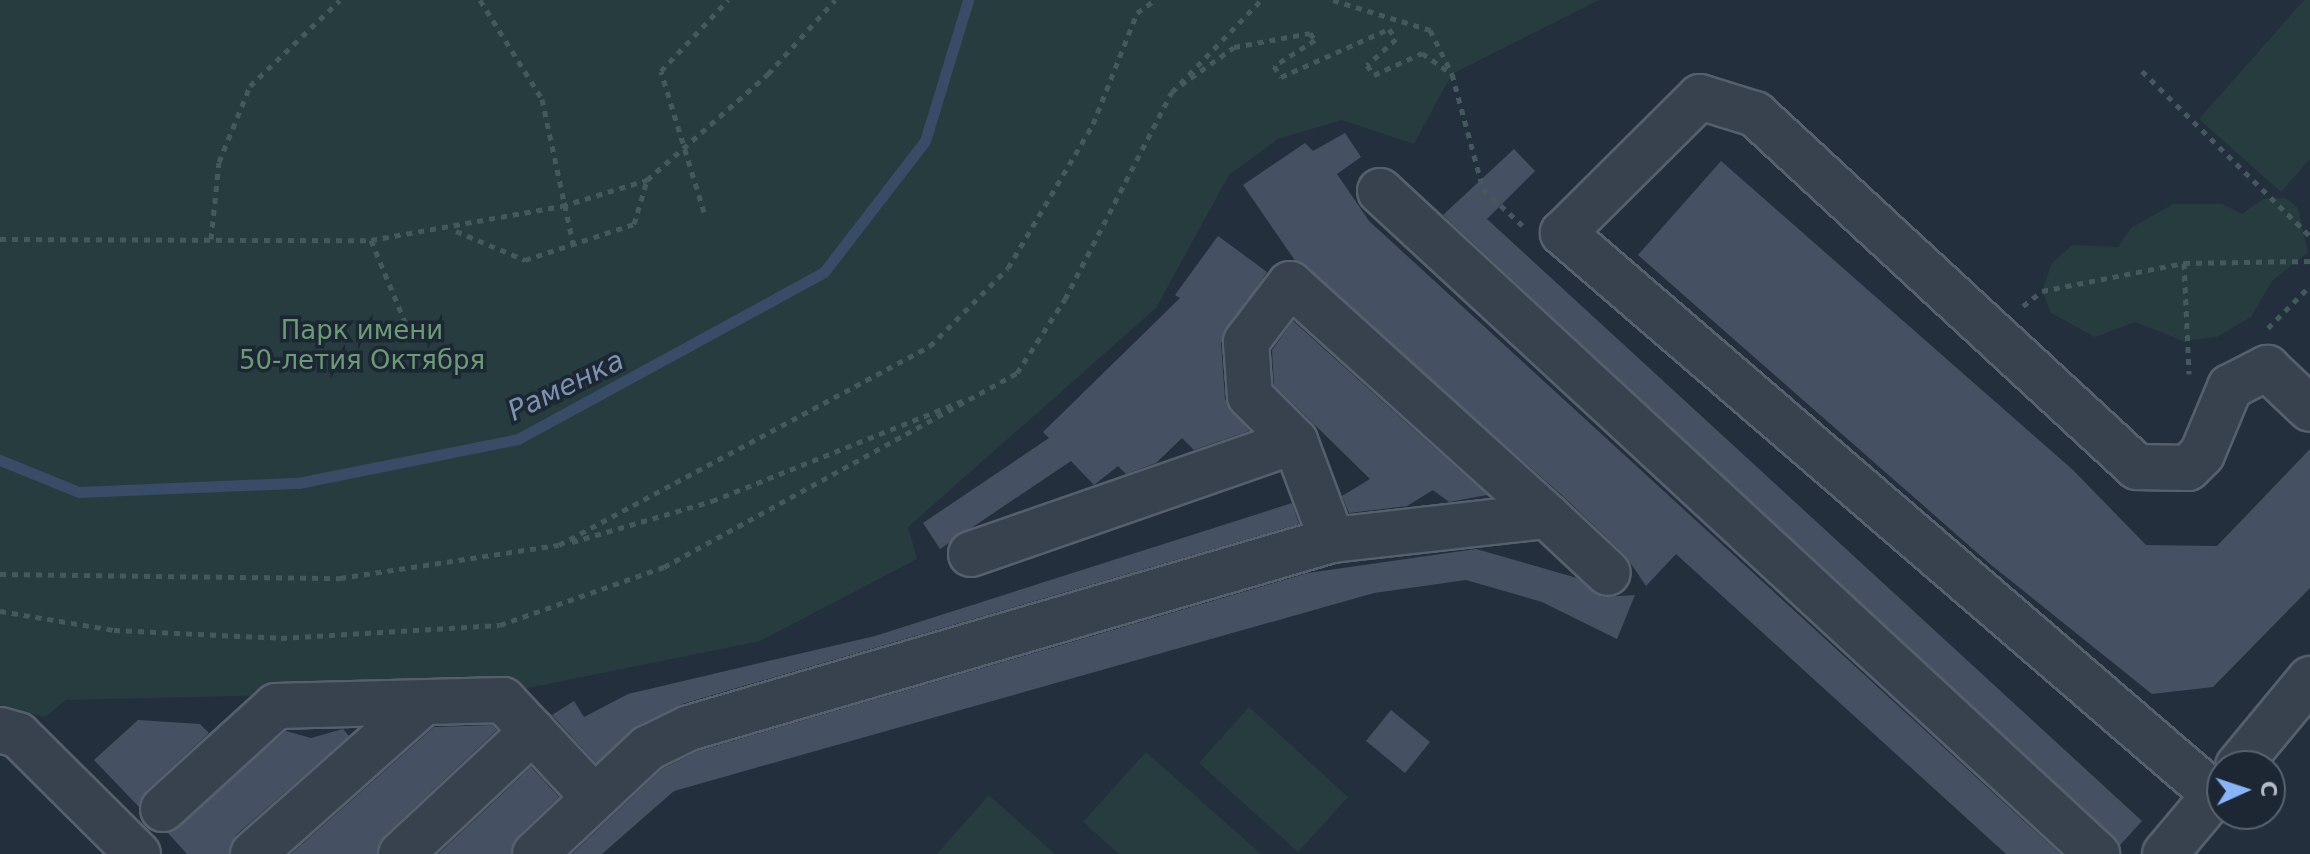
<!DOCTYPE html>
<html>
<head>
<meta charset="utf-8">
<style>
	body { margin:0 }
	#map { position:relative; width:2310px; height:854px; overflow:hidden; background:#242f3e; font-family:"DejaVu Sans",sans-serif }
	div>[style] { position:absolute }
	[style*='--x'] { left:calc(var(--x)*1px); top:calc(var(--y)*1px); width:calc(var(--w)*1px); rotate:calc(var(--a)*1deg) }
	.green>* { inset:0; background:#263c3f }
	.stream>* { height:11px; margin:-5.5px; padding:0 5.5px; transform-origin:5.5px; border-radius:5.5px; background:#394c67 }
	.building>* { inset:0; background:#455162 }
	.path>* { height:5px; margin-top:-2.5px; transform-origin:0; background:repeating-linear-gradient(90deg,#44595c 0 6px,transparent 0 12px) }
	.roads { filter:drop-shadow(2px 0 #565f6c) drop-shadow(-2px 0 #565f6c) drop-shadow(0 2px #565f6c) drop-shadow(0 -2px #565f6c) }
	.minor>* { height:44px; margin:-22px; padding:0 22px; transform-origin:22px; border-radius:22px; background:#38414e }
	span { translate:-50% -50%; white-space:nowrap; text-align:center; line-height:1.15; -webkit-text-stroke:7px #1d2633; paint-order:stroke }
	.park-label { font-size:26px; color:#6b9a76 }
	.water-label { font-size:28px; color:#7c92b1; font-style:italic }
	.north { position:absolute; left:2206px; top:750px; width:80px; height:80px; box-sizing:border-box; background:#1d2633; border:2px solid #59626f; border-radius:50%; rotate:87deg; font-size:22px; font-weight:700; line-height:32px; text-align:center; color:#b4bcc9 }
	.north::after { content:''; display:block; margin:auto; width:28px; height:36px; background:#8ab4f8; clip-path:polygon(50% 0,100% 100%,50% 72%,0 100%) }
</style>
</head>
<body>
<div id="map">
	<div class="green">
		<div style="clip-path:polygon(0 0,1599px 0,1452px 74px,1414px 144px,1342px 120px,1278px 139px,1229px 175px,1156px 308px,908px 527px,917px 559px,760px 641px,523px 689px,66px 700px,45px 717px,0 706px)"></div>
		<div style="clip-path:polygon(2304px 0,2310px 0,2310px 159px,2281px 192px,2199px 119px)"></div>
		<div style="clip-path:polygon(2286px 198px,2298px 208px,2308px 252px,2272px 281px,2251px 317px,2217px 337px,2184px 341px,2135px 322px,2095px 337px,2051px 313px,2042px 291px,2052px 263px,2072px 245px,2118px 247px,2131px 228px,2173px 204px,2222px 204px,2242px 214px,2263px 199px)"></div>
		<div style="clip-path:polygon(1249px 707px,1348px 797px,1298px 852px,1199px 763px)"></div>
		<div style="clip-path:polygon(1146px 752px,1261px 854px,1119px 854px,1083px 822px)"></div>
		<div style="clip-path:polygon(989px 795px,1055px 854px,937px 854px)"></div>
	</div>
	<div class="stream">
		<div style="--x:0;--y:460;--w:85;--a:22.1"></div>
		<div style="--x:79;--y:492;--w:219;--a:-2.4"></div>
		<div style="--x:298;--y:483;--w:224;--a:-11.3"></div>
		<div style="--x:518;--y:439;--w:349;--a:-28.6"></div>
		<div style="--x:824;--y:272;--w:165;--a:-52.4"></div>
		<div style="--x:925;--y:141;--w:147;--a:-73"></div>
	</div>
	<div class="building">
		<div style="clip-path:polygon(1345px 133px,1361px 157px,1337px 174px,1369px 221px,2060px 854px,2006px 854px,1676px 554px,1646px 586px,1625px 555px,1564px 497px,1294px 259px,1243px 185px,1305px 143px,1313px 151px)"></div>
		<div style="clip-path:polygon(1514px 149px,1535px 171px,1487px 219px,2142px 821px,2120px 845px,1443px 215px)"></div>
		<div style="clip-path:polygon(1721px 161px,2073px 470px,2146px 545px,2217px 546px,2310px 449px,2310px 588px,2213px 687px,2152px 694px,1990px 564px,1638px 255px)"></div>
		<div style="clip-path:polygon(1218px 236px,1267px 272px,1221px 343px,1225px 399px,1249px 431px,1194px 450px,1182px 438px,1156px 463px,1126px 474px,1118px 466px,1094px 485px,1071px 461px,940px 549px,923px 523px,1049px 438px,1043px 432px,1180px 298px,1175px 295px)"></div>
		<div style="clip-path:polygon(1293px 321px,1487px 495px,1449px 502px,1433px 490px,1407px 506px,1349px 513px,1342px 496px,1370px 479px,1274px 385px,1272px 350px)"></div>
		<div style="clip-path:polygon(1292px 503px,1299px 524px,682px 704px,637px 726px,596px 763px,552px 715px,574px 701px,584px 717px,628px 694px,875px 636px)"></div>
		<div style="clip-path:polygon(1476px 549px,1577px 578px,1602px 597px,1635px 595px,1617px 639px,1542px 602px,1466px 580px,1374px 593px,674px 791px,602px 854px,572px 854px,662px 769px,698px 751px,1308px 573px)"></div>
		<div style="clip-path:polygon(1391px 710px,1430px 742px,1405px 773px,1366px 741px)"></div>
		<div style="clip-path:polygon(138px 720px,200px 724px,209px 733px,146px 791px,139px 807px,94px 760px)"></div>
		<div style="clip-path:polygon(492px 725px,497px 730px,384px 836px,377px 854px,291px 854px,434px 727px)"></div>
		<div style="clip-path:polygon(343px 729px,349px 736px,236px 835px,229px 854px,187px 854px,168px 833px,286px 731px,311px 738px)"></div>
		<div style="clip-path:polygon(531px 767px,559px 797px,518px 836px,511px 854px,438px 854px)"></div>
	</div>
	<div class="path">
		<div style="--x:480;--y:0;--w:117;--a:57.9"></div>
		<div style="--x:542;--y:99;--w:148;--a:77.9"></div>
		<div style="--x:1333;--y:0;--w:102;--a:17.2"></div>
		<div style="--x:1430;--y:30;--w:49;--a:63.4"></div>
		<div style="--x:1452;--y:74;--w:119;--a:74.9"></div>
		<div style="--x:1483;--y:189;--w:54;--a:42.8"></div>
		<div style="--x:2142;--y:71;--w:235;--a:44.5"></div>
		<div style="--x:1181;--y:85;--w:65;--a:-35.6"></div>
		<div style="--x:1234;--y:47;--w:77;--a:-10.4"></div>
		<div style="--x:1310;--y:33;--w:9;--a:54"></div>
		<div style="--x:1315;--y:40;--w:49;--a:147.6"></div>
		<div style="--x:1274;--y:66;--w:13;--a:58"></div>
		<div style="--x:1281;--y:77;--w:118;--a:-24"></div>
		<div style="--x:1389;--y:29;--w:12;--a:55"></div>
		<div style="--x:1396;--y:39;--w:39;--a:138"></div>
		<div style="--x:1367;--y:65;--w:12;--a:55"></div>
		<div style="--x:1374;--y:75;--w:53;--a:-24.6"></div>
		<div style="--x:1422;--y:53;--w:37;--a:35"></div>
		<div style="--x:704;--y:212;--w:147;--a:-107"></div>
		<div style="--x:661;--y:71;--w:98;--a:-46.7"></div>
		<div style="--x:456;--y:231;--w:75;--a:22.8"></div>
		<div style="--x:525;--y:260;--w:115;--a:-18.3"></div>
		<div style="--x:634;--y:224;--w:46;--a:-73.5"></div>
		<div style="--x:0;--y:239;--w:371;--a:0.2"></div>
		<div style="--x:371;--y:240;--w:194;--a:-10.1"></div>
		<div style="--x:562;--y:206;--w:89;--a:-17"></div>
		<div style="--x:647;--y:180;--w:161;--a:-41.2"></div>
		<div style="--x:768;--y:74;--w:100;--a:-47.8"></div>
		<div style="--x:211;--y:239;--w:77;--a:-84.1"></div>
		<div style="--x:219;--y:162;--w:82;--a:-67.8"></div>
		<div style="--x:250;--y:86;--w:124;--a:-43.7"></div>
		<div style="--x:371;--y:240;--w:94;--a:67.5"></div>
		<div style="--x:2184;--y:263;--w:111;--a:87.4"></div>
		<div style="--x:2023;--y:306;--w:24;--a:-38"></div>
		<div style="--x:2042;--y:291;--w:145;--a:-11.2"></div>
		<div style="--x:2184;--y:263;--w:126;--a:-0.9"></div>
		<div style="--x:2268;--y:328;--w:59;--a:-45"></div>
		<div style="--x:572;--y:542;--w:146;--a:-16.3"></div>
		<div style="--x:712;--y:501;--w:272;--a:-21.8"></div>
		<div style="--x:0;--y:574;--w:340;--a:0.7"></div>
		<div style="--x:340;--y:578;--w:221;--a:-8.6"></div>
		<div style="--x:559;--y:545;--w:421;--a:-28.2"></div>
		<div style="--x:930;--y:346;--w:110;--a:-45"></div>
		<div style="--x:1008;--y:268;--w:167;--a:-59.4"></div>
		<div style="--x:1093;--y:124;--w:119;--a:-68.4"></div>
		<div style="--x:1137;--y:13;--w:22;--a:-36"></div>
		<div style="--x:0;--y:611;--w:116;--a:9.5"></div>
		<div style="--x:114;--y:630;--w:167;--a:2.7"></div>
		<div style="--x:281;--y:638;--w:219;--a:-3.4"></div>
		<div style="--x:500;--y:625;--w:174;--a:-19.5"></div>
		<div style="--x:664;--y:567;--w:403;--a:-28.8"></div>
		<div style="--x:1017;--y:373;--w:88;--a:-57"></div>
		<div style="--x:1065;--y:299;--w:233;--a:-62.7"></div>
		<div style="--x:1172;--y:92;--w:128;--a:-45.9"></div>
	</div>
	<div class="roads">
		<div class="minor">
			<div style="--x:1380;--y:191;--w:977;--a:42.76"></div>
			<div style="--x:1547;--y:516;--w:83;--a:43.1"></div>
			<div style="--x:971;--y:554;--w:343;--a:-19.2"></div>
			<div style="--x:1295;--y:441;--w:106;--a:69.5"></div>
			<div style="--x:0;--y:730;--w:19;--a:16"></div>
			<div style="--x:18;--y:735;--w:169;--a:44.8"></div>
			<div style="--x:2238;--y:766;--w:113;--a:-50.4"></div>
			<div style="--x:2215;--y:795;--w:861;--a:-139.24"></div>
			<div style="--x:1563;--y:233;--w:193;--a:-44.8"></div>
			<div style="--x:1700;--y:97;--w:58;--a:17.2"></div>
			<div style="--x:1755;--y:114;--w:520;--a:42.74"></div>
			<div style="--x:2137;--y:467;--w:51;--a:1.1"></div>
			<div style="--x:2188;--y:468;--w:20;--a:-45"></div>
			<div style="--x:2202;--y:454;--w:73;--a:-67.3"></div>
			<div style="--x:2230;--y:387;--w:42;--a:-27.2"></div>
			<div style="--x:2267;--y:368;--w:59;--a:43.6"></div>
			<div style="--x:163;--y:809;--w:153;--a:-42.3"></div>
			<div style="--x:276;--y:706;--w:227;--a:-1.5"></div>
			<div style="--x:503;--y:700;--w:130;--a:46.9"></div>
			<div style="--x:253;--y:854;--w:225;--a:-41.6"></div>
			<div style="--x:401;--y:854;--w:180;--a:-43"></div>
			<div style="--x:535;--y:854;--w:155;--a:-43.2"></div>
			<div style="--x:648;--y:748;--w:46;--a:-26"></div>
			<div style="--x:689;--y:728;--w:670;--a:-16.3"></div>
			<div style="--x:1332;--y:540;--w:216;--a:-6.4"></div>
			<div style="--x:1547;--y:516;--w:346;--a:-137.9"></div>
			<div style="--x:1290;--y:284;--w:73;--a:127.2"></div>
			<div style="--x:1246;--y:342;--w:54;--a:85.8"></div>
			<div style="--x:1250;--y:396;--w:64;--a:45"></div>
			<div style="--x:2165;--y:854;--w:89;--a:-50"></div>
		</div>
	</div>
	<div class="park-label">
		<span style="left:362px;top:346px">Парк имени<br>50-летия Октября</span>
	</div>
	<div class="water-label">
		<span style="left:566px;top:386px;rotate:-26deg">Раменка</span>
	</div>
	<div class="north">С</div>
</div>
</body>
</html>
